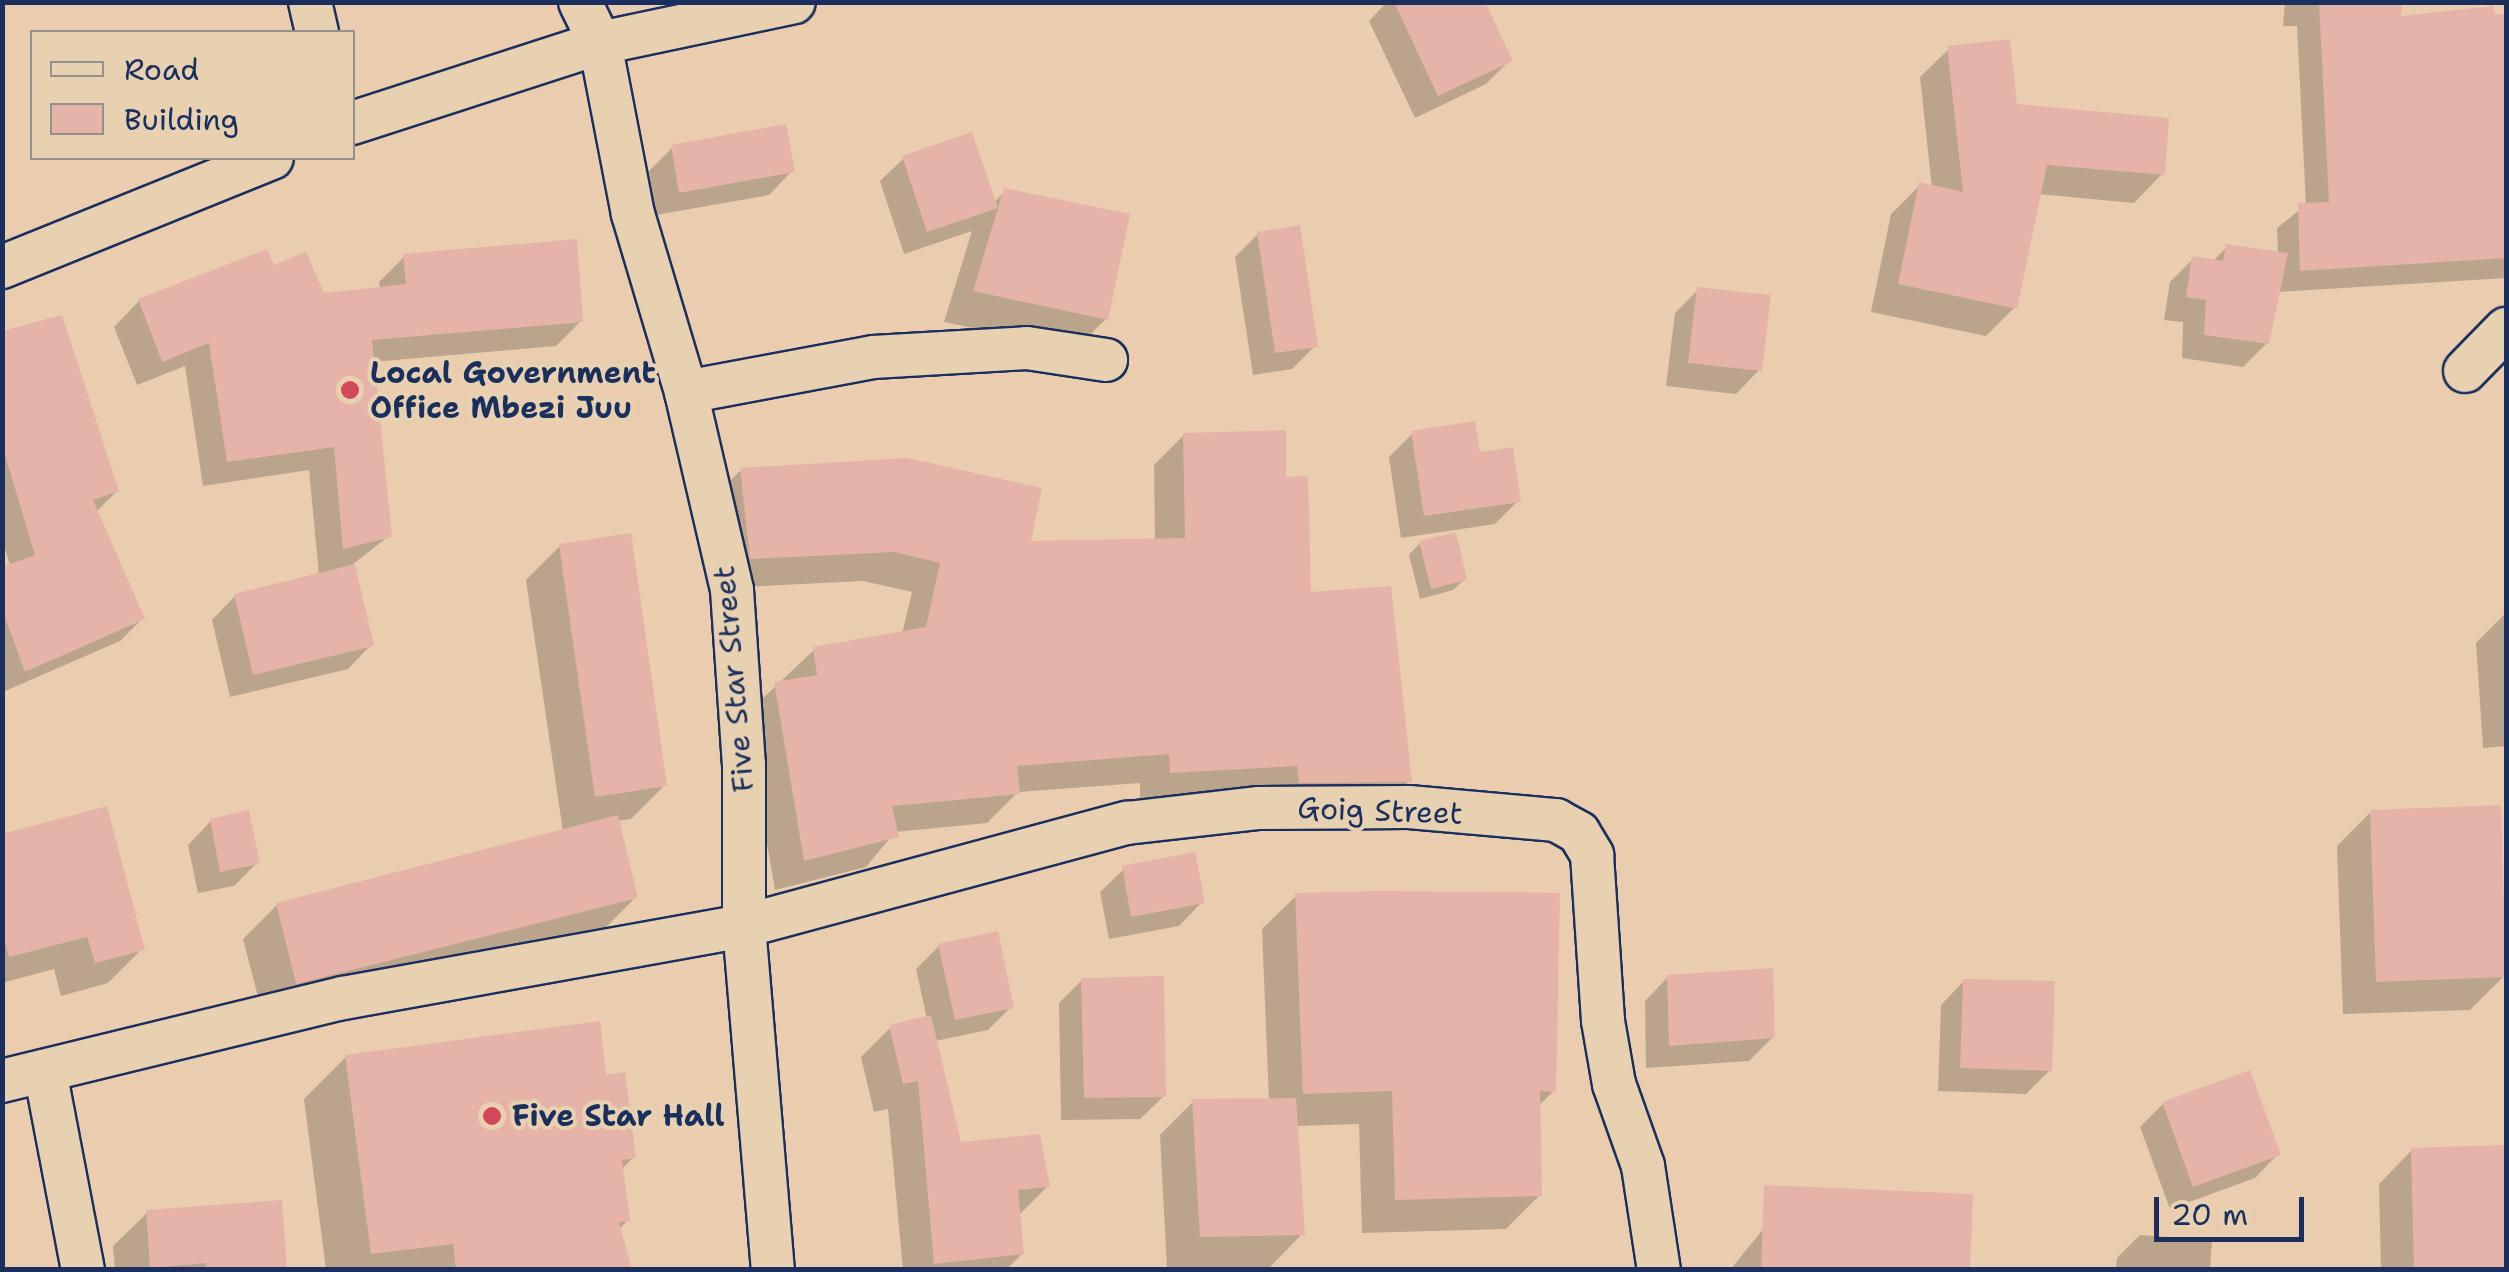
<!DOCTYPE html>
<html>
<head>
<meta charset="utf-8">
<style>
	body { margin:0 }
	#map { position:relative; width:2509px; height:1272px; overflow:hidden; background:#eacdaf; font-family:"Shantell Sans",sans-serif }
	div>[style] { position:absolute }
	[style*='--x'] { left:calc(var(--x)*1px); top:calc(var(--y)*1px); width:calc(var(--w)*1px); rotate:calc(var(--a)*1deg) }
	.shadow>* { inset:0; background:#0003 }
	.building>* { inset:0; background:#e5b3a7 }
	.roads { filter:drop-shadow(2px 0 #1b2f5e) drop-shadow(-2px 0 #1b2f5e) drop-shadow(0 2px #1b2f5e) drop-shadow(0 -2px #1b2f5e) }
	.street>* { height:42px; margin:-21px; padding:0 21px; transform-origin:21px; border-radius:21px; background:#e7d1b0 }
	.dots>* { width:28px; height:28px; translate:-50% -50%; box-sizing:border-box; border:5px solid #e7d1b0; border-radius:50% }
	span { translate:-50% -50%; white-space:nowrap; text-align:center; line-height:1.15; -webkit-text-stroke:8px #e7d1b0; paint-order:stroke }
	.poi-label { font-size:30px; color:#1b2f5e; font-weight:700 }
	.left { translate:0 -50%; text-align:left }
	.street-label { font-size:30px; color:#1b2f5e }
	.frame { position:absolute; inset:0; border:5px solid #1b2f5e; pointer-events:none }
	.legend { position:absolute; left:30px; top:30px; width:325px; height:130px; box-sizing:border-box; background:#e7d1b0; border:2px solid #95908f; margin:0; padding:12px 18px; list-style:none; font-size:30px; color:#1b2f5e }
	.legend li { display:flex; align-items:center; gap:20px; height:50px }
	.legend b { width:50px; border:2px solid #95908f }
	.scale { position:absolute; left:2154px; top:1197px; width:150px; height:45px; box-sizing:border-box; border:5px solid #1b2f5e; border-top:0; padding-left:12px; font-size:30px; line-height:35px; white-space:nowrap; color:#1b2f5e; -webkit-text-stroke:8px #e7d1b0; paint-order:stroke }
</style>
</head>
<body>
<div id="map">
	<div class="shadow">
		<div style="clip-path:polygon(1387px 2px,1483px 2px,1510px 60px,1486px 84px,1415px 118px,1369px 21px)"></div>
		<div style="clip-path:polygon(2285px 2px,2401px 2px,2399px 18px,2506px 17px,2506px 278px,2278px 292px,2267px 343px,2243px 367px,2182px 358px,2183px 322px,2164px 320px,2170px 282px,2193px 259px,2212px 262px,2227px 247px,2278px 254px,2277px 228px,2306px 205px,2297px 26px,2283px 26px)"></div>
		<div style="clip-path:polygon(1949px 49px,2015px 107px,2162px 174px,2134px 203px,2038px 194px,2015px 307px,1986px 336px,1871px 312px,1891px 214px,1920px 185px,1932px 188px,1920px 77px)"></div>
		<div style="clip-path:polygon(672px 148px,792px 171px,769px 195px,656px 215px,649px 171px)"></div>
		<div style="clip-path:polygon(904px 158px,994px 202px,1005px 191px,1106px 319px,1075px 349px,944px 322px,972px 231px,904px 254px,880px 181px)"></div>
		<div style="clip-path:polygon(1258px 234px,1315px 346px,1292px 369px,1253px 375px,1235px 257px)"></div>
		<div style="clip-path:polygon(404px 257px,581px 321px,556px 346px,372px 362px,389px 536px,353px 564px,371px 645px,348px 669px,230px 697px,212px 620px,235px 596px,319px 575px,309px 470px,203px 486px,185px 366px,137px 385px,114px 327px,139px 301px,272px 268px,322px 296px,380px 289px,379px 282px)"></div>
		<div style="clip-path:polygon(1698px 290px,1759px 370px,1736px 394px,1666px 386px,1675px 313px)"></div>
		<div style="clip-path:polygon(2px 335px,117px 491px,96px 512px,142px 619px,120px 641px,3px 692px,2px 568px,10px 566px,2px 538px)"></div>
		<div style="clip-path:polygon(1412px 434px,1478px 455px,1518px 501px,1495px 524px,1401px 538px,1389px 457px)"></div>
		<div style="clip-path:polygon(1184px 435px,1284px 480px,1308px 595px,1409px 781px,1379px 811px,1140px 802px,1140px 783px,1018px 792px,987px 823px,895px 832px,866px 867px,775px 890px,745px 715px,814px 650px,902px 634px,912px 592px,863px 581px,721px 588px,711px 500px,741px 470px,1027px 544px,1155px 541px,1154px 465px)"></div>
		<div style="clip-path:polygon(1420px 543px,1465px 579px,1453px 590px,1420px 599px,1409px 555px)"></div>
		<div style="clip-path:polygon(560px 546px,665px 785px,631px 819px,617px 821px,635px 898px,602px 931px,263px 1016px,243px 939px,277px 905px,563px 832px,526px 580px)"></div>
		<div style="clip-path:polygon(2506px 613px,2506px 746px,2483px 748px,2476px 643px)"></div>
		<div style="clip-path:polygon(2371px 812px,2504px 976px,2470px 1010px,2343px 1014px,2337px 846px)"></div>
		<div style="clip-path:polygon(211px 821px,257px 863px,234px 886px,198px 893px,188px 845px)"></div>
		<div style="clip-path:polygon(2px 836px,142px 949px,108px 983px,61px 996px,54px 969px,2px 983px)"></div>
		<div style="clip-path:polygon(1124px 869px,1202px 902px,1179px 926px,1109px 939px,1100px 892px)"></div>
		<div style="clip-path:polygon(1296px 896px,1554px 1091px,1537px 1107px,1540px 1195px,1506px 1229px,1362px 1233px,1359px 1124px,1296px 1126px,1302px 1234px,1269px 1268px,1167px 1269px,1160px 1135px,1193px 1102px,1269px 1101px,1262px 929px)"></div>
		<div style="clip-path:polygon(939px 946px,1011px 1007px,988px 1030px,935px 1041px,959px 1144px,1048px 1186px,1018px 1216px,1022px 1254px,1006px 1270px,903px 1270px,888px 1109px,874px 1112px,861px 1057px,891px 1027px,927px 1019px,916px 969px)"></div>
		<div style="clip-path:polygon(1668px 977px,1773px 1037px,1749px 1061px,1646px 1068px,1645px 1001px)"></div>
		<div style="clip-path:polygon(1082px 980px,1164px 1096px,1140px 1119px,1061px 1120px,1059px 1003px)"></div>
		<div style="clip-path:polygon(1964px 981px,2050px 1070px,2026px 1094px,1938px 1091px,1941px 1005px)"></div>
		<div style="clip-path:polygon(346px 1057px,604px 1077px,634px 1157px,621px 1170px,628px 1220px,586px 1262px,525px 1270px,326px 1270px,304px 1099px)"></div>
		<div style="clip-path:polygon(2163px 1104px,2278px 1154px,2255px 1178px,2170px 1209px,2140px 1127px)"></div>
		<div style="clip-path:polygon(2506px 1148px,2506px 1270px,2381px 1270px,2379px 1184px,2412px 1150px)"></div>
		<div style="clip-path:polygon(147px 1213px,285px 1270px,115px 1270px,113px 1246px)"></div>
		<div style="clip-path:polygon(1764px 1228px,1967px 1270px,1730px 1270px)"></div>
		<div style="clip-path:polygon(2140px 1235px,2212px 1240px,2210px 1270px,2116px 1270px,2117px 1258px)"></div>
	</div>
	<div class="building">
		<div style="clip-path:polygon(1394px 2px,1485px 2px,1513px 61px,1438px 96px)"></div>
		<div style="clip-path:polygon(2319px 2px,2403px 2px,2401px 16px,2494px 6px,2494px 14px,2506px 14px,2506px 258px,2300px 271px,2298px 203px,2329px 202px)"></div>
		<div style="clip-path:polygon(2010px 39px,2017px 104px,2169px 118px,2165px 175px,2047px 165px,2017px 309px,1898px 284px,1919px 182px,1963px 192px,1947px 46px)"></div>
		<div style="clip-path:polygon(786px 124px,795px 172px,679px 193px,671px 145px)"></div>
		<div style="clip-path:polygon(972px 132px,998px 208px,927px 232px,902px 156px)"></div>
		<div style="clip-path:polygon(1004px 188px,1130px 214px,1108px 320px,973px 291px)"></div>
		<div style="clip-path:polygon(1300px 225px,1318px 347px,1275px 353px,1257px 232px)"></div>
		<div style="clip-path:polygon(577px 239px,583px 322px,372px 340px,392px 537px,343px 549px,334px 447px,227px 462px,209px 343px,162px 362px,138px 299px,267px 249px,274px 265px,306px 252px,324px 293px,406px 284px,403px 254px)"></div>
		<div style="clip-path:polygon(2226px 244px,2288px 253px,2269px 344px,2204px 335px,2206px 300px,2186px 297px,2192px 256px,2223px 261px)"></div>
		<div style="clip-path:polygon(1697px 287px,1771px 295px,1762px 371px,1688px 363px)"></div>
		<div style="clip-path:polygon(62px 315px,119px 491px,93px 500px,145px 619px,25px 672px,2px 609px,2px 567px,35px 555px,2px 445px,2px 331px)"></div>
		<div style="clip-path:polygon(1475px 421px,1480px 452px,1513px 447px,1521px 502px,1424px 516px,1411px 431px)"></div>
		<div style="clip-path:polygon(1286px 430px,1286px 477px,1308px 476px,1311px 592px,1391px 586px,1412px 782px,1299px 783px,1297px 766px,1170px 773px,1169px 754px,1017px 766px,1020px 794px,892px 806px,899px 837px,804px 861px,774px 682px,817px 675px,813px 647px,926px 627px,940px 563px,895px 552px,750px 559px,740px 468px,908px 458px,1042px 488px,1031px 541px,1185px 538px,1183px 433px)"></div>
		<div style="clip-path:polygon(1456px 532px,1467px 580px,1431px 589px,1419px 541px)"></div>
		<div style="clip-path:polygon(631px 533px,667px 786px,595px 797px,559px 544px)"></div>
		<div style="clip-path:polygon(355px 564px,374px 646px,253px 675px,234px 594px)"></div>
		<div style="clip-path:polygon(2501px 805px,2506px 977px,2376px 982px,2370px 810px)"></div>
		<div style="clip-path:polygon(107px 806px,145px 950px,95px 963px,87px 937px,9px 957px,2px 932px,2px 834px)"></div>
		<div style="clip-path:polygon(249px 810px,260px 864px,220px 872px,210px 819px)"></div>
		<div style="clip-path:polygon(618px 815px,638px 898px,296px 984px,276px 903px)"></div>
		<div style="clip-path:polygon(1195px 852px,1205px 903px,1131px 917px,1122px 866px)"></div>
		<div style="clip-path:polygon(1379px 891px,1560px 893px,1556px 1092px,1540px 1091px,1542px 1196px,1395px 1200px,1392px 1091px,1303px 1094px,1295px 893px)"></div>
		<div style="clip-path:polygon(998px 931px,1014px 1008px,955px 1020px,938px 944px)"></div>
		<div style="clip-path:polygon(1773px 968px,1775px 1038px,1669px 1046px,1667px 975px)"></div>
		<div style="clip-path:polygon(1164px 976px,1166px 1097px,1084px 1098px,1081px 978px)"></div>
		<div style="clip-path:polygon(1963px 979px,2055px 981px,2052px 1071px,1960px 1068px)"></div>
		<div style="clip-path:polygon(931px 1015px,961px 1142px,1040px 1134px,1050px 1187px,1018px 1190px,1024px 1254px,934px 1264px,918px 1081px,903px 1084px,889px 1025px)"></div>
		<div style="clip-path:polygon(600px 1021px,606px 1075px,625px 1072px,636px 1158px,622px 1160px,630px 1221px,619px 1222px,632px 1270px,456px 1270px,453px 1244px,371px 1254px,345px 1055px)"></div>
		<div style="clip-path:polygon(2250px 1070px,2281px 1155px,2193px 1187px,2162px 1102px)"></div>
		<div style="clip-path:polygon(1296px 1098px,1305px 1235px,1200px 1237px,1192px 1099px)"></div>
		<div style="clip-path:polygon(2506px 1145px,2506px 1270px,2414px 1270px,2411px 1148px)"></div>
		<div style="clip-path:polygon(1764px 1185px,1973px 1194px,1970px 1270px,1761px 1270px)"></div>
		<div style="clip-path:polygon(282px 1200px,287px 1270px,207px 1270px,206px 1263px,150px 1268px,146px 1210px)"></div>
	</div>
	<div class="roads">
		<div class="street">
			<div style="--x:310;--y:2;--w:31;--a:77"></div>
			<div style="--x:580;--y:2;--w:46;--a:64"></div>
			<div style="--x:600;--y:43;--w:174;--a:79.1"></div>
			<div style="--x:633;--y:214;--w:186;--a:73.4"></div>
			<div style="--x:686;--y:392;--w:203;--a:76.9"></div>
			<div style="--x:732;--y:590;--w:174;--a:86.1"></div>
			<div style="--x:744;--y:764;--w:162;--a:90"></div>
			<div style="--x:744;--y:926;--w:345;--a:85.2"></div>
			<div style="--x:352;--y:123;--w:261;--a:-17.9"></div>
			<div style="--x:600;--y:43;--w:198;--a:-11.9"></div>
			<div style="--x:2;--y:267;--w:291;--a:-22"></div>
			<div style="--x:2465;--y:371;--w:59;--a:-45.7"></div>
			<div style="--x:686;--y:392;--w:190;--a:-10.6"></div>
			<div style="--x:873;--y:357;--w:154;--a:-3.3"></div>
			<div style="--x:1027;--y:348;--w:80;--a:8.6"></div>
			<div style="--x:45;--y:1071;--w:203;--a:79.2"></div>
			<div style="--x:2;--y:1081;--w:351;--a:-13.7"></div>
			<div style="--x:343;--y:998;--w:407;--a:-10.2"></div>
			<div style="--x:744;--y:926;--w:397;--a:-15.1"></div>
			<div style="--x:1127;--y:823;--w:133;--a:-6.5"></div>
			<div style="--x:1259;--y:808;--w:150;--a:-0.4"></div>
			<div style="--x:1409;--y:807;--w:148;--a:5.1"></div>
			<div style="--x:1556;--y:820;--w:26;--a:29"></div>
			<div style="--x:1579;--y:833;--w:26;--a:59"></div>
			<div style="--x:1592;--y:855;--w:166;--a:86.2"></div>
			<div style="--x:1603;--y:1021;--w:64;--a:80.1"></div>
			<div style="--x:1614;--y:1084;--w:87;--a:70.5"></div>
			<div style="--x:1643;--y:1166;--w:105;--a:81.3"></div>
		</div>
	</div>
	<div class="dots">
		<div style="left:350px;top:390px;background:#d1495b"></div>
		<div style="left:492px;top:1116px;background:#d1495b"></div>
	</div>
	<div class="poi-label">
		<span class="left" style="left:370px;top:390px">Local Government<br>Office Mbezi Juu</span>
		<span class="left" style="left:512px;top:1116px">Five Star Hall</span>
	</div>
	<div class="street-label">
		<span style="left:734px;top:679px;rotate:-95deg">Five Star Street</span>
		<span style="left:1380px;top:811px;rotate:2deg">Goig Street</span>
	</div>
	<div class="frame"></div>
	<ul class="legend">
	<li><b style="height:12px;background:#e7d1b0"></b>Road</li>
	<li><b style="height:28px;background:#e5b3a7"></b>Building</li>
	</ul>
	<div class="scale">20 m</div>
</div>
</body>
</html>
